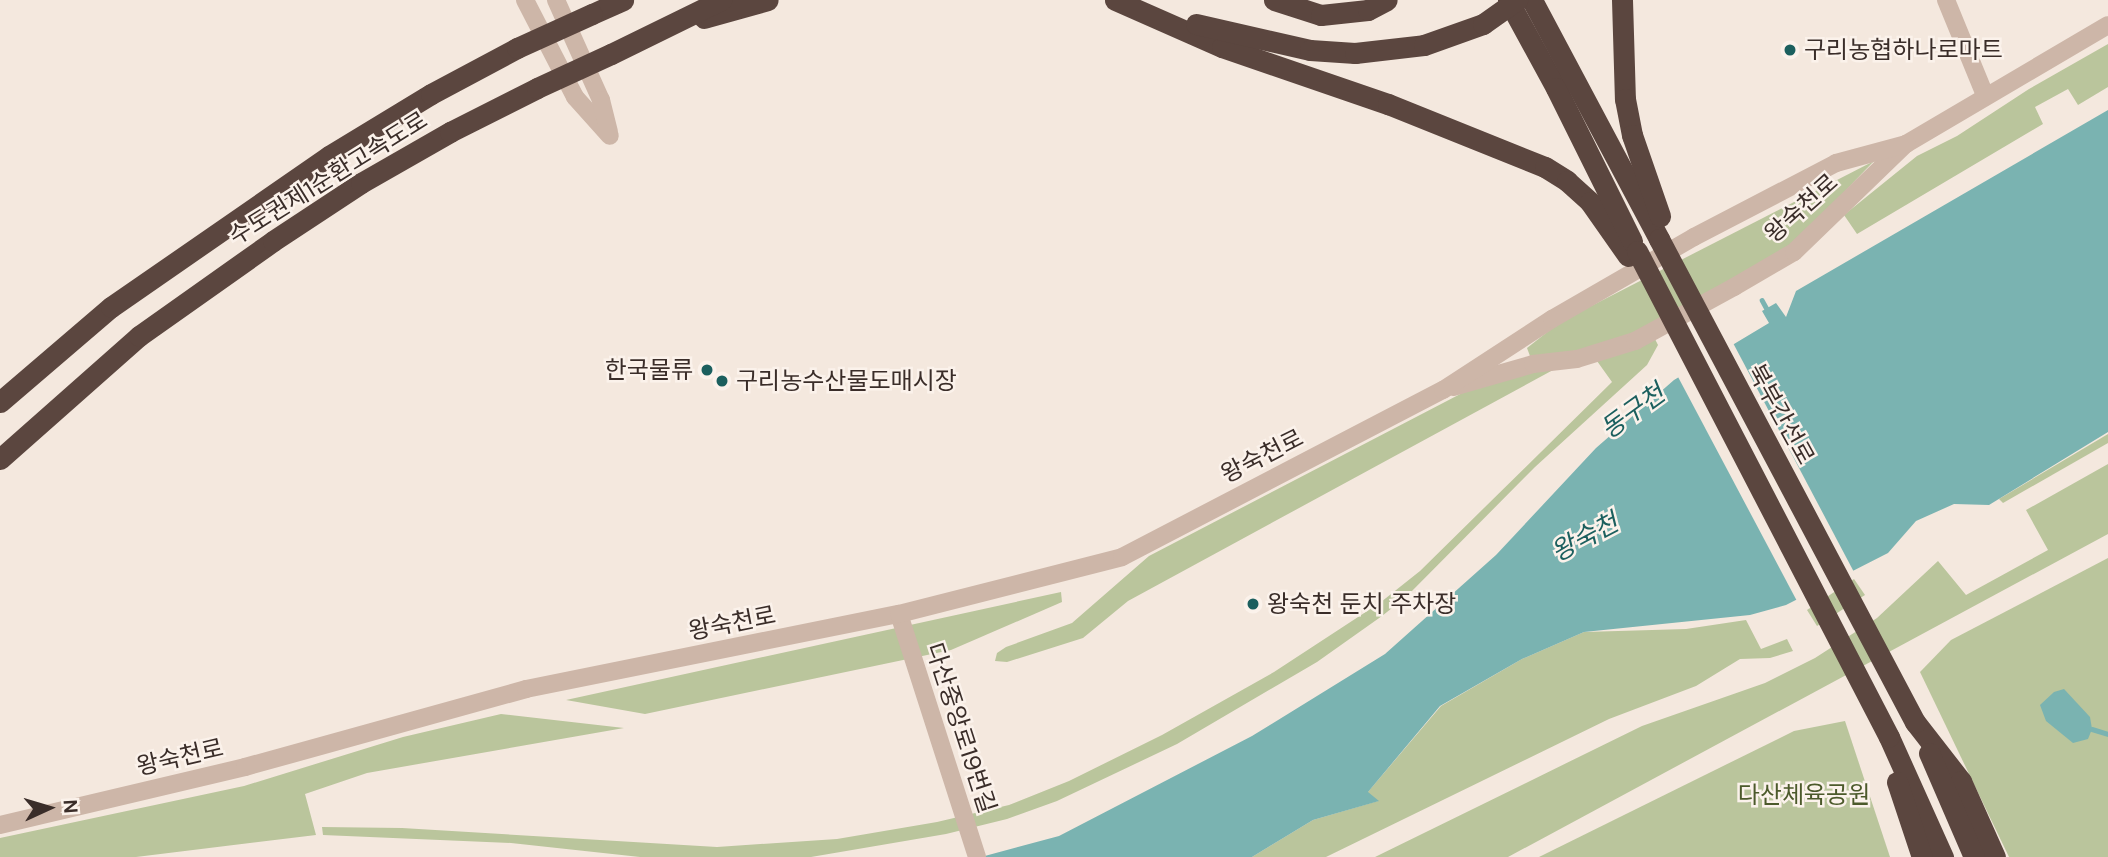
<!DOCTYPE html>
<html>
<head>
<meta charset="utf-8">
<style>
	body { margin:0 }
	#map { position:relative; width:2108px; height:857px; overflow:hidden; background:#f4e8de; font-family:"DM Sans","Noto Sans KR",sans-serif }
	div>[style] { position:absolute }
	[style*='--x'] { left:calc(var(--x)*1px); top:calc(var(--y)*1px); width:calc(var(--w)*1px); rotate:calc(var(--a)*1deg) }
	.green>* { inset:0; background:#bac59c }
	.water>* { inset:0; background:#7ab3b1 }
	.pier>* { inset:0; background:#f4e8de }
	.stream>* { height:4.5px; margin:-2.25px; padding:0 2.25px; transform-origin:2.25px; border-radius:2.25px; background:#7ab3b1 }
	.minor>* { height:18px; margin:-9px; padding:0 9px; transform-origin:9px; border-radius:9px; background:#cdb6a8 }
	.highway>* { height:21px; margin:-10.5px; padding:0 10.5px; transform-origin:10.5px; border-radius:10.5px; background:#5b463f }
	.highway-bridge>* { height:21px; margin:-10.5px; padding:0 10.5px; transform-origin:10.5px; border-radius:10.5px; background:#5b463f }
	.dots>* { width:19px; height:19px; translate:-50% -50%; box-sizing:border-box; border:4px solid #fbf2eb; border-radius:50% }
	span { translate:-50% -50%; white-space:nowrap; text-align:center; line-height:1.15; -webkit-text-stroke:5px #fbf2eb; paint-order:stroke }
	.poi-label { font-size:24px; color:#3a2d29 }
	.left { translate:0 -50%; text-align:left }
	.right { translate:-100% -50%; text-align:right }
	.street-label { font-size:24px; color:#3a2d29 }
	.park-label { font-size:24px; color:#4c5a2b }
	.water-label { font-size:26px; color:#1b5f5e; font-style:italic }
	.north { position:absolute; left:14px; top:773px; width:70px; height:70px; -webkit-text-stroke:5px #fbf2eb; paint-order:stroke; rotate:86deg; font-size:19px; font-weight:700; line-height:28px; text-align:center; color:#3a2d29 }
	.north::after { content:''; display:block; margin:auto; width:24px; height:32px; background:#3a2d29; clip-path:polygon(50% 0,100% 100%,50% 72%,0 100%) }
</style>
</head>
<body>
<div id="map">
	<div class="green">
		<div style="clip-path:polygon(2108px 44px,2108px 87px,2078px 105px,2068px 89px,2035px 107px,2043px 124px,1857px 234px,1844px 215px,1917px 156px,1957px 136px,2029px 89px)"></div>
		<div style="clip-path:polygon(1874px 161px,1789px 249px,1619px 341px,1570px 355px,1530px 356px,1527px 348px,1560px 322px)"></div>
		<div style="clip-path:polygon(1653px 335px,1658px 345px,1647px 365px,1535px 467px,1407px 596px,1382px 616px,1317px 662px,1177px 744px,1057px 801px,1007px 819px,946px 834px,811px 857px,640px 857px,511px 843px,323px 835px,322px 827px,402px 828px,717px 847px,837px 839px,937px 822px,1009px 805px,1069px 781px,1162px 735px,1274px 672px,1381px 602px,1420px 571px,1612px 382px,1597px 361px)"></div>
		<div style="clip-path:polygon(1542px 370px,1553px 370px,1128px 601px,1083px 638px,1007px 662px,995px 661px,997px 653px,1006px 647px,1072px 623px,1149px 556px,1468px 390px)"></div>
		<div style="clip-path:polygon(2108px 434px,2108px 443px,2003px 503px,1999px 499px)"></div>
		<div style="clip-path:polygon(2108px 464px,2108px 534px,1508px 857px,1375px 857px,1642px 726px,1765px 683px,1815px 658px,1877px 618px,1938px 561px,1966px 595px,2048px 550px,2026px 510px)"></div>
		<div style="clip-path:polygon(2108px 558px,2108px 857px,2009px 857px,1920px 672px,1951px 640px)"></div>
		<div style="clip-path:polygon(1854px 579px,1865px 595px,1817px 626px,1807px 610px)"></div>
		<div style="clip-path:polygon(1061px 592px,1062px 602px,951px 650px,645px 714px,566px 700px)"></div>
		<div style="clip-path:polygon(1746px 620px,1761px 649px,1787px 639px,1793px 651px,1770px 658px,1740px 659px,1696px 686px,1609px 719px,1326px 857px,1252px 857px,1313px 820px,1378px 801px,1367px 793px,1441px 706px,1522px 659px,1584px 632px,1686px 629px)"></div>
		<div style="clip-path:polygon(501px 714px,624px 728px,367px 773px,305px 794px,316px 835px,136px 857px,0 857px,0 838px,244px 786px,403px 737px)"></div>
		<div style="clip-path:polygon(1845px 721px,1890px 857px,1539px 857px,1794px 731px)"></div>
	</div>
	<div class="water">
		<div style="clip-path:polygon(2108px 110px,2108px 432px,1989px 505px,1954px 504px,1916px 521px,1888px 553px,1786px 605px,1750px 615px,1584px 632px,1522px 659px,1440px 706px,1368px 792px,1379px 801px,1313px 820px,1252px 857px,981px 857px,1059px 836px,1252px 736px,1385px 654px,1496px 555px,1596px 448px,1674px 380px,1769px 323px,1762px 311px,1776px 303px,1786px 317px,1796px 291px)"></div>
		<div style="clip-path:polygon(2064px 689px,2090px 717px,2092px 729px,2088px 739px,2073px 743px,2046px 721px,2040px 705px,2054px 692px)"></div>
	</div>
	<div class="pier">
		<div style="clip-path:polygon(1732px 341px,1855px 574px,1798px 603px,1677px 375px)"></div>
	</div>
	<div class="stream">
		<div style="--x:1762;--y:300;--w:13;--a:61"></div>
		<div style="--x:2092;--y:729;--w:17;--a:17"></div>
	</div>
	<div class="minor">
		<div style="--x:525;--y:0;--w:109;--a:62.7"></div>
		<div style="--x:575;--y:97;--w:52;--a:48.1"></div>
		<div style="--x:556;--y:0;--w:110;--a:65.8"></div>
		<div style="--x:601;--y:100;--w:33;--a:76"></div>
		<div style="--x:1946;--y:0;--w:103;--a:67.7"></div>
		<div style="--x:1453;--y:387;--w:83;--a:-16"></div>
		<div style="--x:1533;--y:364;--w:44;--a:-6.5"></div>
		<div style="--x:1577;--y:359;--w:61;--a:-17.2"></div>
		<div style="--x:1635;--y:341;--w:113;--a:-28.6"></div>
		<div style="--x:1734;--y:287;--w:69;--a:-30.3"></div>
		<div style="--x:1794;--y:252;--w:156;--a:-44"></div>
		<div style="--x:1906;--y:144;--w:234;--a:-30.5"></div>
		<div style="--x:899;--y:614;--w:255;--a:72.2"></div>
		<div style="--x:0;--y:825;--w:252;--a:-13.3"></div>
		<div style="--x:245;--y:767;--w:292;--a:-15.5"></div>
		<div style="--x:526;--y:689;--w:380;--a:-11.4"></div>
		<div style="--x:899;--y:614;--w:230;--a:-14.3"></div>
		<div style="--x:1122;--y:557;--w:362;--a:-27.5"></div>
		<div style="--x:1443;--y:390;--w:130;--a:-33.1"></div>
		<div style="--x:1552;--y:319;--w:164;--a:-30"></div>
		<div style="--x:1694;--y:237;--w:160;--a:-27.5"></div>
		<div style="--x:1836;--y:163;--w:73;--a:-15.2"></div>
	</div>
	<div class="highway">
		<div style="--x:1115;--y:0;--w:117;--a:23.7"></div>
		<div style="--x:1222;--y:47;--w:176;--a:19"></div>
		<div style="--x:1388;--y:104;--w:169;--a:21.9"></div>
		<div style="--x:1545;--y:167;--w:26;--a:32"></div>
		<div style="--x:1567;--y:181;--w:31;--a:42"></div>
		<div style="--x:1590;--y:202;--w:66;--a:54.9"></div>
		<div style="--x:1274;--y:0;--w:49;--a:17.7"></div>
		<div style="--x:1321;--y:15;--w:47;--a:-6.1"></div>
		<div style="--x:1368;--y:10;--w:21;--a:-28"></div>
		<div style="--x:1508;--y:0;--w:100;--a:61.4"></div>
		<div style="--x:1556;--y:88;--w:171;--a:63.6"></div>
		<div style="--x:1532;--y:0;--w:271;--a:62"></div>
		<div style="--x:1622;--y:0;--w:99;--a:88.3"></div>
		<div style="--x:1625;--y:99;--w:37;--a:79"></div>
		<div style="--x:1632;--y:135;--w:86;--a:70.9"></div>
		<div style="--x:592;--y:14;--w:34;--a:-24"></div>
		<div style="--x:704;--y:18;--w:66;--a:-15.7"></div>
		<div style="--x:1196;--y:24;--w:117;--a:12.8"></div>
		<div style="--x:1310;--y:50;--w:45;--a:3.8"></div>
		<div style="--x:1355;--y:53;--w:69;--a:-6.6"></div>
		<div style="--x:1424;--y:45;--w:63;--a:-19.6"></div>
		<div style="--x:611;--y:54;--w:123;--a:-26.1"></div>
		<div style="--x:0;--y:402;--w:146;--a:-40.6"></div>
		<div style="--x:111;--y:307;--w:265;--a:-34.7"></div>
		<div style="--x:329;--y:156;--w:119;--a:-31.3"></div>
		<div style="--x:431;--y:94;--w:98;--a:-28.1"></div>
		<div style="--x:0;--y:459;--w:186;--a:-41.5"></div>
		<div style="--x:139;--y:336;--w:164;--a:-35.3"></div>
		<div style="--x:273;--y:241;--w:105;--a:-33.4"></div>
		<div style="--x:361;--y:183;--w:103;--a:-29.8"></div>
		<div style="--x:450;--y:132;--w:97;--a:-26.8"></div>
		<div style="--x:1915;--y:722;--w:75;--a:52.1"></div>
		<div style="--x:1961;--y:781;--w:83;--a:65.9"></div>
		<div style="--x:1889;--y:737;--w:132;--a:65.8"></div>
		<div style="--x:1929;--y:753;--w:113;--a:66.6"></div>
		<div style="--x:1897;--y:782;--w:79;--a:71.6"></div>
	</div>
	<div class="highway-bridge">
		<div style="--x:1483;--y:24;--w:42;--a:-35.2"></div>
		<div style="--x:517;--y:48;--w:82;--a:-24.4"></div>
		<div style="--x:537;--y:88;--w:81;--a:-24.7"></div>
		<div style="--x:1659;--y:239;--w:547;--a:62.08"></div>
		<div style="--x:1637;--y:251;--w:547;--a:62.59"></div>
	</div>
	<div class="dots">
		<div style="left:1790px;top:50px;background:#1b5f5e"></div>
		<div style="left:707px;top:370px;background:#1b5f5e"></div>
		<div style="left:722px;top:381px;background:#1b5f5e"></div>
		<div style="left:1253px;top:604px;background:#1b5f5e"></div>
	</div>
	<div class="poi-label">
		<span class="left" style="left:1804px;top:50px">구리농협하나로마트</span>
		<span class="right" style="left:693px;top:370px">한국물류</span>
		<span class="left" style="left:736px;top:381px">구리농수산물도매시장</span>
		<span class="left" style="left:1267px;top:604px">왕숙천 둔치 주차장</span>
	</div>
	<div class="street-label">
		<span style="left:328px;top:178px;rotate:-32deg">수도권제1순환고속도로</span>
		<span style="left:1801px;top:208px;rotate:-42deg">왕숙천로</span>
		<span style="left:1781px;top:414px;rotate:61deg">북부간선로</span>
		<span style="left:1262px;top:456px;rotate:-27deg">왕숙천로</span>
		<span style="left:732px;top:623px;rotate:-11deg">왕숙천로</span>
		<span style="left:961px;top:728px;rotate:72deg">다산중앙로19번길</span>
		<span style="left:180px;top:757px;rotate:-13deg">왕숙천로</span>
	</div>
	<div class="park-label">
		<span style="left:1804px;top:795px">다산체육공원</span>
	</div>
	<div class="water-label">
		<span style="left:1633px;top:412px;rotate:-36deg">동구천</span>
		<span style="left:1585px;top:538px;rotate:-28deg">왕숙천</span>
	</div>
	<div class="north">N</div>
</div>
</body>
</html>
